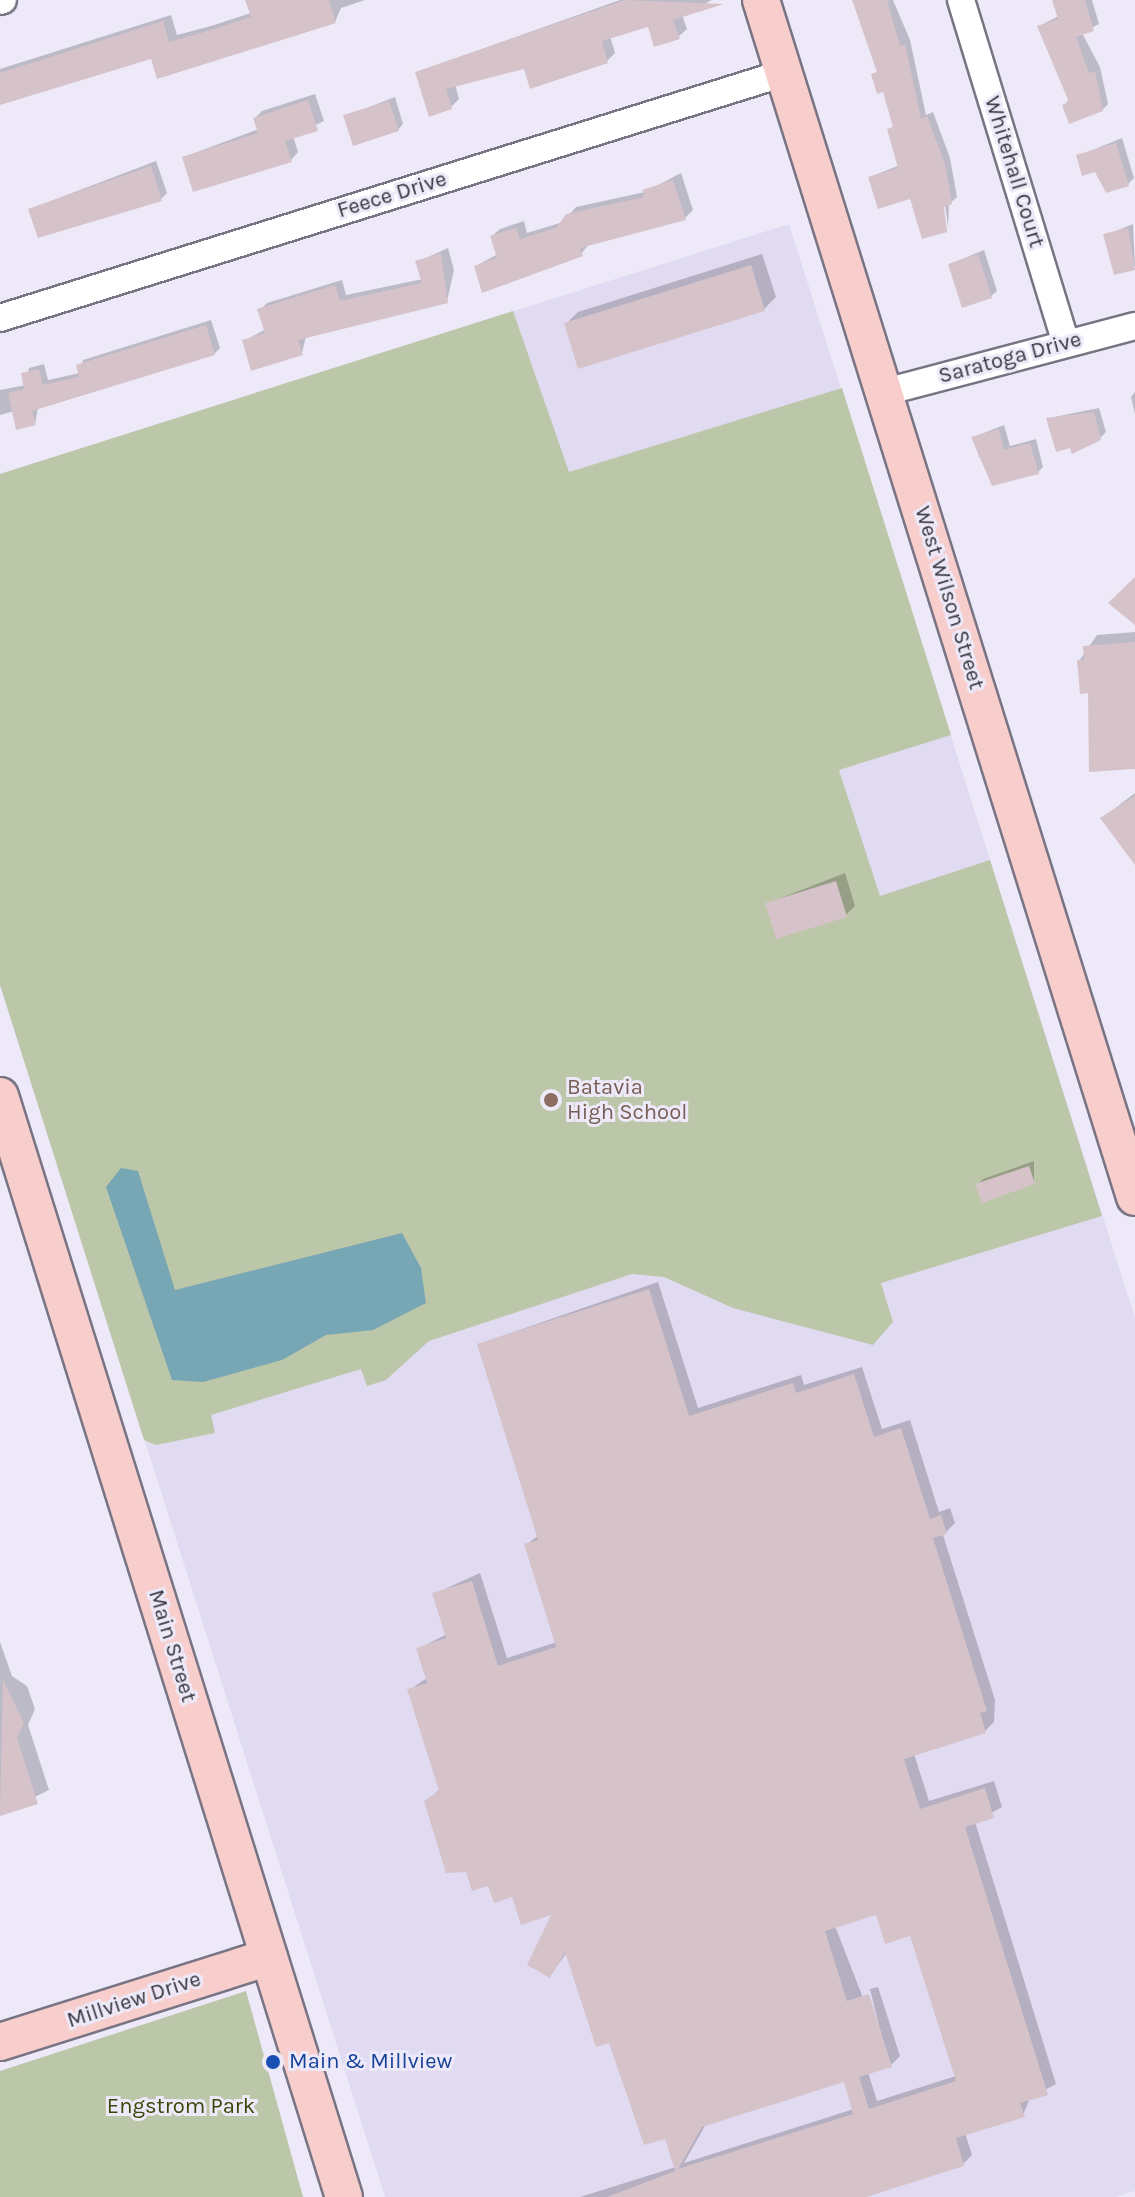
<!DOCTYPE html>
<html>
<head>
<meta charset="utf-8">
<style>
	body { margin:0 }
	#map { position:relative; width:1135px; height:2197px; overflow:hidden; background:#ede9f9; font-family:Karla,sans-serif }
	div>[style] { position:absolute }
	[style*='--x'] { left:calc(var(--x)*1px); top:calc(var(--y)*1px); width:calc(var(--w)*1px); rotate:calc(var(--a)*1deg) }
	.built>* { inset:0; background:#e1dbf2 }
	.green>* { inset:0; background:#bcc6a8 }
	.water>* { inset:0; background:#77a7b5 }
	.shadow>* { inset:0; background:#0003 }
	.building>* { inset:0; background:#d6c3c9 }
	.roads { filter:drop-shadow(2px 0 #787483) drop-shadow(-2px 0 #787483) drop-shadow(0 2px #787483) drop-shadow(0 -2px #787483) }
	.street>* { height:26px; margin:-13px; padding:0 13px; transform-origin:13px; border-radius:13px; background:#fff }
	.secondary>* { height:36px; margin:-18px; padding:0 18px; transform-origin:18px; border-radius:18px; background:#f8cecd }
	.dots>* { width:22px; height:22px; translate:-50% -50%; box-sizing:border-box; border:4px solid #ede9f9; border-radius:50% }
	span { translate:-50% -50%; white-space:nowrap; text-align:center; line-height:1.15; -webkit-text-stroke:6px #ede9f9; paint-order:stroke }
	.street-label { font-size:22px; color:#38373d }
	.education-label { font-size:22px; color:#785e54 }
	.left { translate:0 -50%; text-align:left }
	.transit-label { font-size:22px; color:#164399 }
	.park-label { font-size:22px; color:#394606 }
</style>
</head>
<body>
<div id="map">
	<div class="built">
		<div style="clip-path:polygon(789px 224px,1135px 1318px,1135px 2191px,1115px 2197px,385px 2197px,0 985px,0 474px)"></div>
	</div>
	<div class="green">
		<div style="clip-path:polygon(513px 311px,569px 472px,842px 388px,951px 735px,839px 770px,880px 896px,990px 860px,1102px 1216px,881px 1283px,893px 1322px,873px 1345px,733px 1308px,664px 1277px,632px 1274px,429px 1341px,386px 1380px,367px 1386px,361px 1369px,211px 1415px,215px 1433px,156px 1445px,144px 1440px,0 985px,0 474px)"></div>
		<div style="clip-path:polygon(246px 1991px,303px 2197px,0 2197px,0 2071px)"></div>
	</div>
	<div class="water">
		<div style="clip-path:polygon(121px 1168px,138px 1171px,175px 1290px,402px 1233px,421px 1268px,426px 1303px,373px 1330px,326px 1335px,282px 1360px,203px 1382px,172px 1380px,106px 1187px)"></div>
	</div>
	<div class="shadow">
		<div style="clip-path:polygon(247px 0,365px 0,341px 8px,335px 22px,152px 57px,0 103px,0 69px,171px 15px,177px 35px,211px 26px,251px 13px)"></div>
		<div style="clip-path:polygon(620px 0,712px 0,682px 15px,687px 29px,678px 37px,649px 24px,610px 36px,615px 53px,607px 61px,525px 67px,455px 84px,459px 99px,451px 107px,417px 72px)"></div>
		<div style="clip-path:polygon(855px 0,893px 0,910px 40px,926px 115px,933px 112px,950px 158px,957px 197px,949px 204px,948px 227px,944px 197px,911px 197px,870px 177px,900px 165px,889px 130px,895px 124px)"></div>
		<div style="clip-path:polygon(1055px 0,1092px 0,1099px 24px,1082px 33px,1100px 67px,1108px 104px,1102px 110px,1064px 105px,1070px 99px,1039px 26px,1059px 16px)"></div>
		<div style="clip-path:polygon(315px 94px,324px 121px,293px 136px,298px 152px,291px 160px,184px 157px,259px 129px,255px 118px,262px 111px)"></div>
		<div style="clip-path:polygon(395px 97px,403px 124px,398px 130px,346px 116px)"></div>
		<div style="clip-path:polygon(1122px 138px,1134px 178px,1128px 184px,1078px 156px)"></div>
		<div style="clip-path:polygon(156px 161px,167px 193px,161px 199px,30px 209px)"></div>
		<div style="clip-path:polygon(681px 173px,693px 210px,685px 218px,589px 244px,581px 254px,476px 266px,498px 254px,492px 236px,500px 229px,524px 221px,527px 233px,563px 222px,576px 207px,645px 192px)"></div>
		<div style="clip-path:polygon(1133px 224px,1135px 266px,1115px 272px,1106px 235px)"></div>
		<div style="clip-path:polygon(448px 248px,454px 270px,447px 301px,306px 336px,302px 353px,244px 341px,266px 329px,260px 310px,267px 303px,342px 280px,346px 295px,423px 279px,417px 262px)"></div>
		<div style="clip-path:polygon(984px 250px,997px 291px,991px 296px,950px 264px)"></div>
		<div style="clip-path:polygon(762px 254px,776px 297px,764px 309px,566px 324px,578px 312px)"></div>
		<div style="clip-path:polygon(211px 320px,220px 348px,214px 354px,38px 407px,35px 424px,14px 411px,0 415px,0 390px,26px 385px,29px 368px,44px 364px,48px 380px,80px 373px,83px 360px)"></div>
		<div style="clip-path:polygon(1135px 392px,1135px 414px,1131px 397px)"></div>
		<div style="clip-path:polygon(1099px 408px,1106px 432px,1100px 438px,1049px 418px)"></div>
		<div style="clip-path:polygon(1004px 425px,1010px 446px,1036px 439px,1043px 467px,1038px 472px,979px 457px,974px 437px)"></div>
		<div style="clip-path:polygon(1135px 632px,1135px 764px,1079px 661px,1097px 635px)"></div>
		<div style="clip-path:polygon(1135px 793px,1135px 864px,1102px 818px)"></div>
		<div style="clip-path:polygon(845px 873px,855px 906px,846px 915px,768px 903px)"></div>
		<div style="clip-path:polygon(1034px 1161px,1034px 1183px,977px 1185px,983px 1179px)"></div>
		<div style="clip-path:polygon(evenodd,658px 1282px,698px 1408px,801px 1375px,804px 1385px,862px 1367px,882px 1429px,910px 1420px,939px 1512px,950px 1508px,955px 1523px,943px 1535px,995px 1700px,994px 1722px,985px 1731px,914px 1754px,929px 1801px,994px 1781px,1002px 1807px,975px 1822px,1056px 2084px,1030px 2098px,1023px 2115px,965px 2133px,972px 2155px,963px 2164px,860px 2197px,580px 2197px,676px 2167px,666px 2137px,567px 1952px,550px 1976px,555px 1912px,468px 1870px,426px 1802px,440px 1789px,409px 1690px,427px 1678px,418px 1649px,447px 1634px,434px 1594px,480px 1573px,507px 1658px,557px 1642px,526px 1545px,539px 1535px,479px 1344px,658px 1282px,877px 1912px,911px 1934px,956px 2076px,877px 2101px,868px 2072px,891px 2065px,900px 2056px,878px 1987px,870px 1989px,888px 2062px,835px 1926px,877px 1912px,658px 1282px,845px 2080px,854px 2109px,684px 2163px,706px 2124px,845px 2080px)"></div>
		<div style="clip-path:polygon(0 1642px,12px 1676px,27px 1686px,35px 1709px,28px 1725px,49px 1790px,0 1814px)"></div>
	</div>
	<div class="building">
		<div style="clip-path:polygon(245px 0,329px 0,336px 23px,157px 79px,151px 59px,0 105px,0 73px,163px 21px,169px 42px,201px 33px,251px 17px)"></div>
		<div style="clip-path:polygon(625px 0,724px 4px,673px 20px,680px 39px,654px 47px,648px 27px,602px 41px,608px 63px,530px 89px,524px 69px,446px 89px,452px 109px,429px 117px,415px 72px)"></div>
		<div style="clip-path:polygon(852px 0,887px 0,900px 46px,905px 44px,921px 119px,927px 116px,945px 164px,952px 204px,944px 207px,947px 232px,922px 239px,910px 199px,878px 209px,868px 177px,898px 168px,887px 129px,893px 127px,883px 92px,877px 94px,871px 74px,877px 72px)"></div>
		<div style="clip-path:polygon(1052px 0,1085px 0,1094px 31px,1076px 37px,1089px 73px,1095px 71px,1103px 111px,1069px 124px,1062px 105px,1069px 102px,1037px 26px,1058px 19px)"></div>
		<div style="clip-path:polygon(308px 100px,318px 131px,285px 141px,292px 162px,193px 192px,182px 157px,258px 133px,253px 118px)"></div>
		<div style="clip-path:polygon(389px 101px,399px 131px,353px 146px,343px 115px)"></div>
		<div style="clip-path:polygon(1116px 143px,1129px 186px,1106px 193px,1095px 172px,1082px 176px,1076px 155px)"></div>
		<div style="clip-path:polygon(151px 166px,162px 201px,38px 238px,28px 209px)"></div>
		<div style="clip-path:polygon(673px 180px,686px 220px,580px 248px,583px 256px,482px 293px,474px 266px,497px 258px,490px 236px,516px 228px,520px 239px,556px 228px,566px 214px,644px 197px,642px 190px)"></div>
		<div style="clip-path:polygon(1128px 228px,1135px 270px,1114px 275px,1103px 234px)"></div>
		<div style="clip-path:polygon(441px 253px,448px 303px,298px 340px,303px 355px,251px 371px,242px 340px,265px 333px,257px 309px,335px 285px,340px 301px,422px 283px,415px 261px)"></div>
		<div style="clip-path:polygon(978px 254px,992px 298px,962px 308px,948px 264px)"></div>
		<div style="clip-path:polygon(751px 265px,765px 311px,578px 369px,564px 323px)"></div>
		<div style="clip-path:polygon(206px 325px,215px 355px,32px 411px,36px 425px,16px 430px,8px 393px,24px 389px,21px 373px,39px 369px,43px 385px,79px 377px,76px 365px)"></div>
		<div style="clip-path:polygon(1094px 412px,1101px 440px,1072px 454px,1070px 448px,1056px 452px,1046px 418px)"></div>
		<div style="clip-path:polygon(999px 429px,1004px 450px,1030px 443px,1039px 474px,992px 486px,971px 437px)"></div>
		<div style="clip-path:polygon(1135px 577px,1135px 625px,1108px 603px)"></div>
		<div style="clip-path:polygon(1135px 642px,1135px 769px,1089px 772px,1088px 693px,1080px 694px,1077px 660px,1084px 660px,1083px 646px)"></div>
		<div style="clip-path:polygon(1135px 796px,1135px 865px,1100px 818px)"></div>
		<div style="clip-path:polygon(836px 881px,847px 917px,776px 939px,765px 903px)"></div>
		<div style="clip-path:polygon(1029px 1166px,1035px 1184px,982px 1203px,975px 1184px)"></div>
		<div style="clip-path:polygon(evenodd,649px 1289px,689px 1416px,793px 1383px,796px 1393px,854px 1374px,874px 1437px,901px 1428px,930px 1519px,941px 1515px,947px 1534px,933px 1538px,987px 1711px,980px 1713px,986px 1733px,904px 1759px,920px 1809px,985px 1788px,994px 1818px,965px 1827px,1048px 2095px,1020px 2103px,1025px 2117px,956px 2138px,964px 2166px,866px 2197px,607px 2197px,675px 2171px,665px 2139px,644px 2145px,609px 2043px,596px 2047px,565px 1952px,550px 1978px,527px 1965px,551px 1915px,521px 1925px,512px 1897px,494px 1903px,488px 1886px,472px 1891px,466px 1872px,446px 1873px,424px 1801px,439px 1791px,407px 1689px,427px 1683px,416px 1648px,446px 1638px,432px 1593px,472px 1581px,498px 1666px,556px 1647px,524px 1544px,538px 1540px,477px 1344px,649px 1289px,876px 1915px,885px 1944px,910px 1936px,956px 2081px,869px 2109px,859px 2077px,892px 2067px,869px 1994px,847px 2001px,825px 1931px,876px 1915px,649px 1289px,844px 2082px,853px 2114px,678px 2169px,702px 2127px,844px 2082px)"></div>
		<div style="clip-path:polygon(3px 1680px,24px 1723px,17px 1738px,38px 1804px,0 1816px)"></div>
	</div>
	<div class="roads">
		<div class="street">
			<div style="--x:961;--y:0;--w:359;--a:73"></div>
			<div style="--x:0;--y:1;--w:3;--a:-18"></div>
			<div style="--x:0;--y:318;--w:821;--a:-17.35"></div>
			<div style="--x:885;--y:392;--w:259;--a:-14.8"></div>
		</div>
		<div class="secondary">
			<div style="--x:761;--y:0;--w:1254;--a:72.65"></div>
			<div style="--x:0;--y:1096;--w:1153;--a:72.65"></div>
			<div style="--x:0;--y:2042;--w:282;--a:-17.5"></div>
		</div>
	</div>
	<div class="dots">
		<div style="left:551px;top:1100px;background:#8d6e63"></div>
		<div style="left:273px;top:2062px;background:#1a4fb4"></div>
	</div>
	<div class="street-label">
		<span style="left:1014px;top:172px;rotate:73deg">Whitehall Court</span>
		<span style="left:392px;top:195px;rotate:-17deg">Feece Drive</span>
		<span style="left:1010px;top:358px;rotate:-15deg">Saratoga Drive</span>
		<span style="left:949px;top:598px;rotate:73deg">West Wilson Street</span>
		<span style="left:172px;top:1646px;rotate:73deg">Main Street</span>
		<span style="left:134px;top:2000px;rotate:-18deg">Millview Drive</span>
	</div>
	<div class="education-label">
		<span class="left" style="left:567px;top:1100px">Batavia<br>High School</span>
	</div>
	<div class="transit-label">
		<span class="left" style="left:289px;top:2062px">Main &amp; Millview</span>
	</div>
	<div class="park-label">
		<span style="left:181px;top:2107px">Engstrom Park</span>
	</div>
</div>
</body>
</html>
